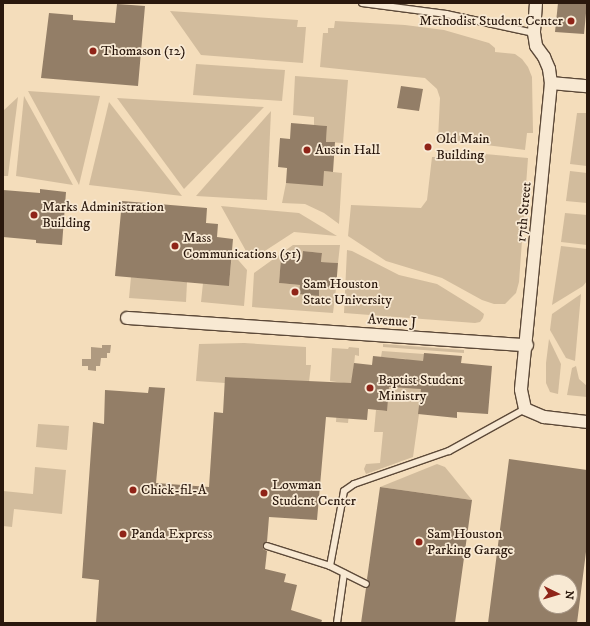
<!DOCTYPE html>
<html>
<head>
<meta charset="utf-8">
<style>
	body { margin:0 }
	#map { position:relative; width:590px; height:626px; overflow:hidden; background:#f4ddbb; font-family:"IM FELL DW Pica",serif }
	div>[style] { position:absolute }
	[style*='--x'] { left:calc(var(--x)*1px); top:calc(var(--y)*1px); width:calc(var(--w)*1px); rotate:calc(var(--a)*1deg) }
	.green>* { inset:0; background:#d2bc9d }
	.water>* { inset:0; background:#af9a80 }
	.building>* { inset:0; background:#937e67 }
	.roads { filter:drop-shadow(1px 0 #5c4938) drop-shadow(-1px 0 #5c4938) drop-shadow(0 1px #5c4938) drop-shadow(0 -1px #5c4938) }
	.lane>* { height:6px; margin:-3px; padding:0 3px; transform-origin:3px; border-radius:3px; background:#f8e9d3 }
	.street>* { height:12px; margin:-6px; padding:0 6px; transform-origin:6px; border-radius:6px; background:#f8e9d3 }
	.dots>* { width:11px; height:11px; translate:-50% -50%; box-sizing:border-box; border:2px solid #f8e9d3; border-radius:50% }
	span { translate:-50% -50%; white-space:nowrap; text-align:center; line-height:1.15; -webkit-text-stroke:3.5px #f8e9d3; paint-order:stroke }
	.poi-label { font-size:14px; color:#2a180d }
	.right { translate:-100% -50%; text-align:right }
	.left { translate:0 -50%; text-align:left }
	.street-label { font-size:14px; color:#2a180d }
	.frame { position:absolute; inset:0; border:4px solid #2a180d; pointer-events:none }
	.north { position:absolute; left:538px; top:574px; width:40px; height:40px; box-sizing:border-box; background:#f8e9d3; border:1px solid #a69584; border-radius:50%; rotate:95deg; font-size:11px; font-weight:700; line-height:16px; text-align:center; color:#2a180d }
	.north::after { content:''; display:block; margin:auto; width:14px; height:18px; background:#8f2418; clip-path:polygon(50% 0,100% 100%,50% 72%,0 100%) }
</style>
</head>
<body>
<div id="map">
	<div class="green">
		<div style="clip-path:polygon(170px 11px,298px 20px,297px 27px,306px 27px,303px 63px,201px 55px)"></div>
		<div style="clip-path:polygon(335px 21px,405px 25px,444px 30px,489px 43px,495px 48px,495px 52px,515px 54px,522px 59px,528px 67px,532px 77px,533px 133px,527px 133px,525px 150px,438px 139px,440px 98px,437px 89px,425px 78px,320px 67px,323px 33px,328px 33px,328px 28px,334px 28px)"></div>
		<div style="clip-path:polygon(196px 64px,285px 70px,282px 101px,193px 95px)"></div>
		<div style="clip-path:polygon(295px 76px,348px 80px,343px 143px,326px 142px,327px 126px,314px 125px,314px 117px,293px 115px)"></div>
		<div style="clip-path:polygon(28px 91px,100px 96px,79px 185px)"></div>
		<div style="clip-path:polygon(24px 96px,73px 185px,16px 176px)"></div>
		<div style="clip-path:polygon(18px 97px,8px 176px,3px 176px,3px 111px)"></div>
		<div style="clip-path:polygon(117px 98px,264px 107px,184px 189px)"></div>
		<div style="clip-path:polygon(109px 102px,182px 196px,89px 185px)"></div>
		<div style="clip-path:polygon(271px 111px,267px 200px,196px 196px)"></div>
		<div style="clip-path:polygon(577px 113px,587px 113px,587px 166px,570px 164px)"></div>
		<div style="clip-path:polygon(440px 150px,528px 158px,519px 282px,516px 293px,505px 304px,494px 304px,482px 300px,442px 278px,386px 261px,348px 236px,351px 205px,421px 208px,427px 200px,432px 157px,438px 157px)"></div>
		<div style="clip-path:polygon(324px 171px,342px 173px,339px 224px,324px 213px,305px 204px,282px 203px,286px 183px)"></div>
		<div style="clip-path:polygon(570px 171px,587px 173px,587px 203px,566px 201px)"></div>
		<div style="clip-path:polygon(221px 206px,299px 213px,337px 236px,294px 232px,251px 260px)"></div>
		<div style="clip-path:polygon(565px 213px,587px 215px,587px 245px,561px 242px)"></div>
		<div style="clip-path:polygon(293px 245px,340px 245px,338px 263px,321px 262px,322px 253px,303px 251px,302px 260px,281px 259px,279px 283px,300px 285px,319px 295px,319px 287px,336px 288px,333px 313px,252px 307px,254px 273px)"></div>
		<div style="clip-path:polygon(561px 246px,587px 249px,587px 281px,583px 286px,552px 305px)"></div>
		<div style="clip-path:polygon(347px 250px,352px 251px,399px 275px,437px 284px,479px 310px,484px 314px,483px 318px,480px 322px,475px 323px,344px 313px)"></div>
		<div style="clip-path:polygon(232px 253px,247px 270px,244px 306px,201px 302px,203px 283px,229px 285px)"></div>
		<div style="clip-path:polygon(131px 277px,187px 282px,186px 302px,129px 298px)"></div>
		<div style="clip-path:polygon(581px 294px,575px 361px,566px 358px,550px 330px,552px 314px)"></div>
		<div style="clip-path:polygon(549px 339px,561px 364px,558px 394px,550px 392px,546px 383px,546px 363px)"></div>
		<div style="clip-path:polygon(244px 343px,306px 347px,306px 365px,311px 365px,309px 382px,226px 377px,225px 383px,196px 381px,199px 344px)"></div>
		<div style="clip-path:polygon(383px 344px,464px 350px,464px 353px,383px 347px)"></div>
		<div style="clip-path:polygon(349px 347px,359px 348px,359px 356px,355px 355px,348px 423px,336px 422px,337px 407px,342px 407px,344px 383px,330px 381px,332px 348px,348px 349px)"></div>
		<div style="clip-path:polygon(382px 351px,424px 354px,419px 414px,413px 457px,366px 474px,364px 469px,366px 464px,380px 463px,383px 432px,374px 432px,376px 410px,386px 411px,389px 387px,415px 388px,406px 359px,381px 357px)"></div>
		<div style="clip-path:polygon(576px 366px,579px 379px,587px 386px,587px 397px,567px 395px,572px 368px)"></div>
		<div style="clip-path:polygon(38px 424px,69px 426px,67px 450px,36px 447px)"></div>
		<div style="clip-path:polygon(437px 464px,445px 467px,472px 500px,380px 487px)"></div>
		<div style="clip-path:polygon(35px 467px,66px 470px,62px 514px,14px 509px,12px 527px,3px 526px,3px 491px,33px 494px)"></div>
	</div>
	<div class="water">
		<div style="clip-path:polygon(102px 345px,111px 345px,110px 353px,107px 353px,107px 358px,101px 358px,100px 366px,96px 366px,96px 371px,88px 370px,88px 366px,82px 366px,82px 359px,91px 359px,91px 347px,102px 348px)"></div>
	</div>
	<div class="building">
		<div style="clip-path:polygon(558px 3px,587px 3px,584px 34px,555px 32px)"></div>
		<div style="clip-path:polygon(117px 4px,145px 6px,138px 86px,41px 78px,49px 13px,73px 15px,73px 20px,115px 23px)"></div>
		<div style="clip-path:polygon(401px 86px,423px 89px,419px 111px,397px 108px)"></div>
		<div style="clip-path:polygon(291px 123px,327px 126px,326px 142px,335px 142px,333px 172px,324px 171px,323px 186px,286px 183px,287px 168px,278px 167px,280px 138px,290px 139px)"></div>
		<div style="clip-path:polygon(40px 189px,66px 192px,62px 245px,36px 243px,36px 240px,3px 237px,3px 190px,40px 193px)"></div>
		<div style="clip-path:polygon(122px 201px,207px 208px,206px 223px,218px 224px,217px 237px,233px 239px,229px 286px,115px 276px)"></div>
		<div style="clip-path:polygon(303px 251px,322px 253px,321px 262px,338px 263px,336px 288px,319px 287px,319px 296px,299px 294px,300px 285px,279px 283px,281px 258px,302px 260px)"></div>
		<div style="clip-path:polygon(424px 353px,462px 356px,461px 363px,492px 366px,488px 414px,457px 412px,457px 418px,418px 414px,421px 389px,389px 387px,387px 411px,368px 409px,367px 420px,326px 417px,317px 520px,269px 517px,267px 542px,263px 545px,263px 549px,267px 551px,265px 569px,286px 574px,284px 582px,297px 585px,291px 610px,322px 620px,321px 623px,96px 623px,99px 580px,82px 578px,93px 422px,104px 424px,105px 390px,148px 393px,149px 387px,165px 388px,156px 483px,209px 487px,214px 412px,223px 413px,225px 377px,351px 383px,354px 363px,372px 365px,373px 356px,423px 361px)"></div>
		<div style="clip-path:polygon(evenodd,509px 459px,587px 470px,587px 544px,577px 623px,488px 623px,509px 459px,546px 582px,570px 582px,570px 606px,546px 606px,546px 582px)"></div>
		<div style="clip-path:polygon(380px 487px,472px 500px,455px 623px,361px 623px,366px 588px,370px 584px,367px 579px)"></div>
	</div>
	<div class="roads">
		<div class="lane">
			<div style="--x:362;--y:3;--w:85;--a:7.5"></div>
			<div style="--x:446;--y:14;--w:90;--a:12.2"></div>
			<div style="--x:267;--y:546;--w:66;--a:17.6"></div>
			<div style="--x:330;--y:566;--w:40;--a:26.6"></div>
			<div style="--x:330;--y:566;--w:76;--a:-79.4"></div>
			<div style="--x:344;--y:491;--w:12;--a:-35"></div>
			<div style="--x:354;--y:484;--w:101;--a:-19.2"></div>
			<div style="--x:449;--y:451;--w:87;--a:-28.9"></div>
			<div style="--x:337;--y:623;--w:50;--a:-82"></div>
		</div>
		<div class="street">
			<div style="--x:536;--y:3;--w:30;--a:94"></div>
			<div style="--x:534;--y:33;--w:13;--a:81"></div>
			<div style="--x:536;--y:46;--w:14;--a:54"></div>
			<div style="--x:544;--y:57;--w:13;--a:67"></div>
			<div style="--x:549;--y:69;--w:14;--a:82"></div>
			<div style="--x:551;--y:83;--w:308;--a:95.6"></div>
			<div style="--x:521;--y:390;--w:19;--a:78"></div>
			<div style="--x:525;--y:409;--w:21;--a:23"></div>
			<div style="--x:544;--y:417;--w:43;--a:6.6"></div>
			<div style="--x:551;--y:83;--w:36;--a:5"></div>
			<div style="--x:127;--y:318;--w:401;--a:3.9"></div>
		</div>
	</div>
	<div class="dots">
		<div style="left:571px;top:21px;background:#8f2418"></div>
		<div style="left:93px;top:51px;background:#8f2418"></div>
		<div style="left:428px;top:147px;background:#8f2418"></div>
		<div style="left:307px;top:150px;background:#8f2418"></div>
		<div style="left:34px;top:215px;background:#8f2418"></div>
		<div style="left:175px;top:246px;background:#8f2418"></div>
		<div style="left:295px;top:292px;background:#8f2418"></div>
		<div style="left:370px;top:388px;background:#8f2418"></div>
		<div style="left:133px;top:490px;background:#8f2418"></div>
		<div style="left:264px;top:493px;background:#8f2418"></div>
		<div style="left:123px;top:534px;background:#8f2418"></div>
		<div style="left:419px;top:542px;background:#8f2418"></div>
	</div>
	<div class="poi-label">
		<span class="right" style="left:563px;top:21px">Methodist Student Center</span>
		<span class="left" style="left:101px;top:51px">Thomason (12)</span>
		<span class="left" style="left:436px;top:147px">Old Main<br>Building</span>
		<span class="left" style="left:315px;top:150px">Austin Hall</span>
		<span class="left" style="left:42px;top:215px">Marks Administration<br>Building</span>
		<span class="left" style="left:183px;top:246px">Mass<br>Communications (51)</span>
		<span class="left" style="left:303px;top:292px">Sam Houston<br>State University</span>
		<span class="left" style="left:378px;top:388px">Baptist Student<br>Ministry</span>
		<span class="left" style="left:272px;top:493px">Lowman<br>Student Center</span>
		<span class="left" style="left:141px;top:490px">Chick-fil-A</span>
		<span class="left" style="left:131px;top:534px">Panda Express</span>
		<span class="left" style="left:427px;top:542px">Sam Houston<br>Parking Garage</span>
	</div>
	<div class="street-label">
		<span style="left:524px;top:212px;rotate:-85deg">17th Street</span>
		<span style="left:392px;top:321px;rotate:4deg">Avenue J</span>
	</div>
	<div class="frame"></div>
	<div class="north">N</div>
</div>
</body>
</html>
